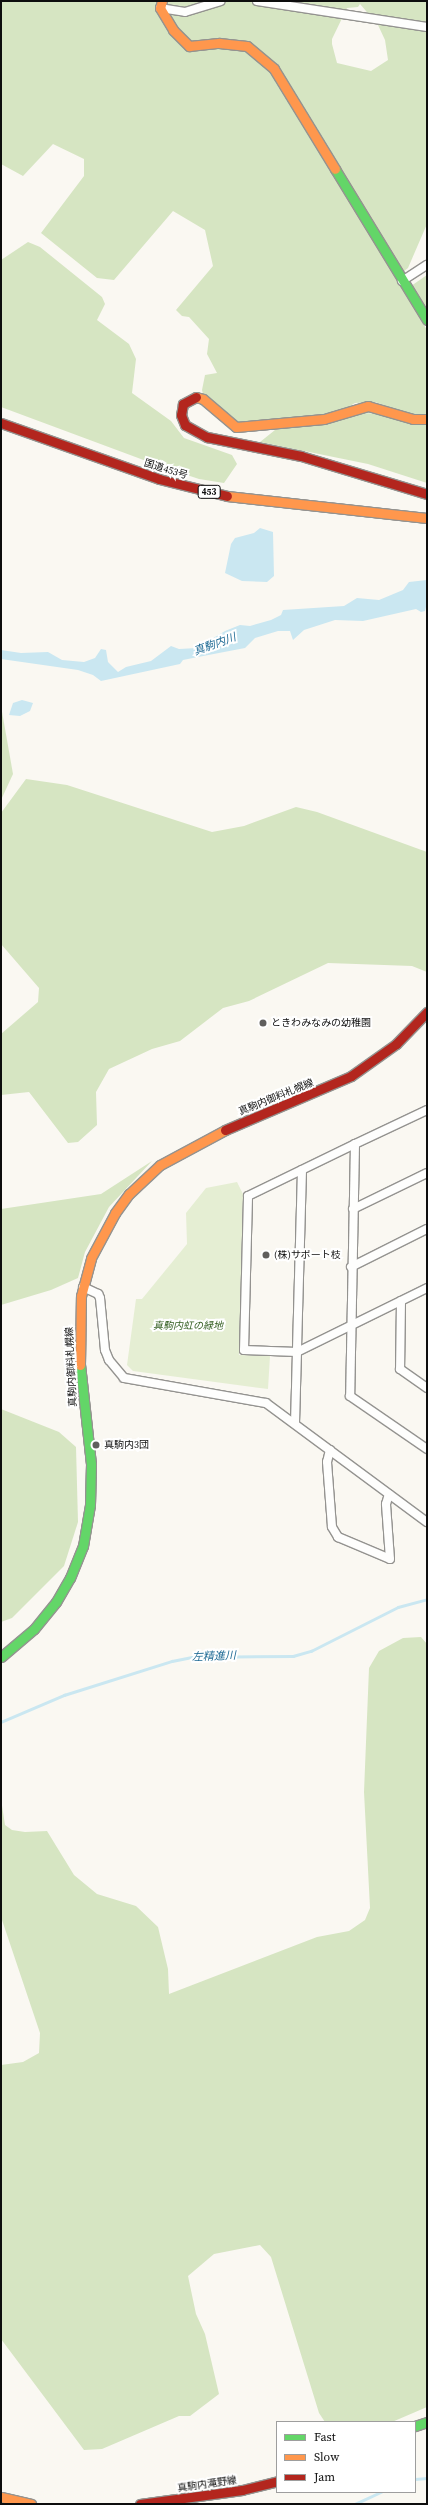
<!DOCTYPE html>
<html>
<head>
<meta charset="utf-8">
<style>
	body { margin:0 }
	#map { position:relative; width:428px; height:2505px; overflow:hidden; background:#faf8f2; font-family:"Source Serif 4","Noto Sans JP",serif }
	div>[style] { position:absolute }
	[style*='--x'] { left:calc(var(--x)*1px); top:calc(var(--y)*1px); width:calc(var(--w)*1px); rotate:calc(var(--a)*1deg) }
	.green>* { inset:0; background:#e5eed3 }
	.forest>* { inset:0; background:#d6e5c2 }
	.water>* { inset:0; background:#cae7f1 }
	.stream>* { height:2.5px; margin:-1.25px; padding:0 1.25px; transform-origin:1.25px; border-radius:1.25px; background:#cae7f1 }
	.roads { filter:drop-shadow(1px 0 #949390) drop-shadow(-1px 0 #949390) drop-shadow(0 1px #949390) drop-shadow(0 -1px #949390) }
	.street>* { height:8px; margin:-4px; padding:0 4px; transform-origin:4px; border-radius:4px; background:#fefefd }
	.fast>* { height:9px; margin:-4.5px; padding:0 4.5px; transform-origin:4.5px; border-radius:4.5px; background:#63d668 }
	.slow>* { height:9px; margin:-4.5px; padding:0 4.5px; transform-origin:4.5px; border-radius:4.5px; background:#ff974d }
	.jam>* { height:9px; margin:-4.5px; padding:0 4.5px; transform-origin:4.5px; border-radius:4.5px; background:#b3261e }
	.dots>* { width:11px; height:11px; translate:-50% -50%; box-sizing:border-box; border:2px solid #fff; border-radius:50% }
	span { translate:-50% -50%; white-space:nowrap; text-align:center; line-height:1.15; -webkit-text-stroke:4px #fff; paint-order:stroke }
	.shield-label span { padding:1px 3px; background:#fff; border:1px solid; border-radius:3px; -webkit-text-stroke-width:0 }
	.shield-label { font-size:9px; color:#0d0d0d; font-weight:700 }
	.street-label { font-size:10px; color:#0d0d0d }
	.poi-label { font-size:10px; color:#0d0d0d }
	.left { translate:0 -50%; text-align:left }
	.park-label { font-size:10px; color:#345f22; font-style:italic }
	.water-label { font-size:11px; color:#206b95; font-style:italic }
	.frame { position:absolute; inset:0; border:2px solid #0d0d0d; pointer-events:none }
	.legend { position:absolute; left:276px; top:2421px; width:140px; height:72px; box-sizing:border-box; background:#fff; border:1px solid #9e9e9e; margin:0; padding:5px 7px; list-style:none; font-size:12px; color:#0d0d0d }
	.legend li { display:flex; align-items:center; gap:8px; height:20px }
	.legend b { width:20px; border:1px solid #9e9e9e }
</style>
</head>
<body>
<div id="map">
	<div class="green">
		<div style="clip-path:polygon(237px 1182px,243px 1194px,239px 1355px,270px 1356px,268px 1389px,133px 1371px,127px 1365px,136px 1299px,142px 1299px,187px 1244px,186px 1213px,206px 1188px)"></div>
	</div>
	<div class="forest">
		<div style="clip-path:polygon(evenodd,1px 1px,427px 1px,427px 224px,408px 268px,403px 272px,280px 87px,427px 330px,427px 415px,412px 415px,375px 402px,355px 403px,340px 412px,238px 424px,206px 406px,202px 390px,205px 375px,217px 373px,207px 354px,209px 339px,189px 317px,182px 316px,176px 310px,213px 266px,205px 230px,173px 211px,114px 280px,97px 278px,41px 233px,84px 176px,84px 159px,53px 144px,23px 176px,1px 164px,1px 1px,360px 4px,378px 25px,385px 40px,388px 60px,371px 71px,337px 63px,332px 44px,332px 39px,347px 8px,358px 7px,360px 4px)"></div>
		<div style="clip-path:polygon(28px 242px,40px 247px,102px 297px,105px 304px,97px 320px,129px 344px,136px 359px,132px 393px,171px 421px,184px 438px,232px 455px,237px 464px,224px 483px,199px 479px,157px 465px,1px 407px,1px 260px)"></div>
		<div style="clip-path:polygon(427px 275px,427px 313px,411px 286px)"></div>
		<div style="clip-path:polygon(362px 413px,383px 414px,427px 421px,427px 483px,368px 464px,260px 442px,275px 430px)"></div>
		<div style="clip-path:polygon(1px 706px,13px 774px,1px 800px)"></div>
		<div style="clip-path:polygon(26px 779px,67px 785px,212px 832px,244px 826px,296px 807px,317px 812px,427px 852px,427px 972px,412px 966px,328px 963px,249px 1001px,223px 1008px,180px 1041px,152px 1049px,109px 1069px,96px 1092px,97px 1125px,78px 1142px,68px 1143px,29px 1092px,1px 1095px,1px 1034px,38px 1002px,39px 988px,1px 944px,1px 813px)"></div>
		<div style="clip-path:polygon(152px 1161px,109px 1207px,85px 1252px,78px 1278px,51px 1290px,1px 1305px,1px 1209px,101px 1194px)"></div>
		<div style="clip-path:polygon(1px 1409px,59px 1432px,76px 1447px,78px 1522px,64px 1566px,12px 1618px,1px 1622px)"></div>
		<div style="clip-path:polygon(421px 1637px,427px 1644px,427px 2407px,392px 2422px,325px 2422px,319px 2413px,271px 2257px,260px 2245px,214px 2254px,188px 2276px,196px 2314px,205px 2334px,219px 2394px,190px 2416px,179px 2416px,102px 2449px,84px 2450px,1px 2339px,1px 2065px,23px 2062px,39px 2053px,40px 2033px,1px 1917px,1px 1799px,5px 1825px,12px 1830px,25px 1832px,47px 1831px,74px 1875px,97px 1894px,136px 1906px,158px 1927px,168px 1969px,169px 1994px,317px 1937px,349px 1931px,365px 1920px,370px 1908px,364px 1792px,369px 1668px,379px 1651px,403px 1638px)"></div>
	</div>
	<div class="water">
		<div style="clip-path:polygon(260px 528px,273px 532px,274px 576px,267px 582px,242px 581px,225px 573px,231px 544px,235px 538px,254px 533px)"></div>
		<div style="clip-path:polygon(427px 580px,427px 603px,425px 611px,421px 612px,416px 609px,363px 621px,335px 620px,304px 630px,293px 640px,290px 631px,278px 631px,255px 638px,245px 648px,198px 657px,183px 660px,180px 664px,101px 681px,93px 675px,78px 670px,1px 659px,1px 650px,21px 653px,48px 652px,62px 660px,84px 662px,95px 658px,101px 649px,106px 650px,108px 662px,118px 672px,126px 667px,151px 661px,171px 646px,179px 649px,197px 648px,225px 631px,240px 625px,250px 626px,271px 620px,281px 615px,283px 610px,344px 606px,357px 598px,379px 600px,403px 590px,409px 582px)"></div>
		<div style="clip-path:polygon(22px 700px,33px 703px,30px 711px,20px 716px,9px 715px,13px 703px)"></div>
	</div>
	<div class="stream">
		<div style="--x:1;--y:1722;--w:69;--a:-23.2"></div>
		<div style="--x:64;--y:1695;--w:113;--a:-17.5"></div>
		<div style="--x:172;--y:1661;--w:20;--a:-11"></div>
		<div style="--x:192;--y:1657;--w:101;--a:-0.6"></div>
		<div style="--x:293;--y:1656;--w:19;--a:-16"></div>
		<div style="--x:311;--y:1651;--w:97;--a:-26.8"></div>
		<div style="--x:398;--y:1607;--w:30;--a:-15"></div>
		<div style="--x:415;--y:2479;--w:12;--a:-5"></div>
		<div style="--x:355;--y:2504;--w:29;--a:-25"></div>
	</div>
	<div class="roads">
		<div class="street">
			<div style="--x:257;--y:1;--w:172;--a:8.7"></div>
			<div style="--x:160;--y:8;--w:25;--a:9"></div>
			<div style="--x:185;--y:12;--w:37;--a:-17"></div>
			<div style="--x:402;--y:281;--w:30;--a:-33"></div>
			<div style="--x:355;--y:1144;--w:252;--a:91.1"></div>
			<div style="--x:350;--y:1396;--w:93;--a:34.5"></div>
			<div style="--x:302;--y:1170;--w:182;--a:91.6"></div>
			<div style="--x:297;--y:1352;--w:53;--a:-177.8"></div>
			<div style="--x:244;--y:1350;--w:154;--a:-88.5"></div>
			<div style="--x:248;--y:1196;--w:119;--a:-25.9"></div>
			<div style="--x:355;--y:1144;--w:80;--a:-25.3"></div>
			<div style="--x:353;--y:1209;--w:82;--a:-25.9"></div>
			<div style="--x:351;--y:1267;--w:85;--a:-26.6"></div>
			<div style="--x:83;--y:1287;--w:17;--a:25"></div>
			<div style="--x:98;--y:1294;--w:4;--a:63"></div>
			<div style="--x:100;--y:1298;--w:52;--a:84.5"></div>
			<div style="--x:105;--y:1350;--w:11;--a:68"></div>
			<div style="--x:109;--y:1360;--w:23;--a:50"></div>
			<div style="--x:124;--y:1378;--w:144;--a:10"></div>
			<div style="--x:266;--y:1403;--w:200;--a:36.5"></div>
			<div style="--x:401;--y:1301;--w:68;--a:90.8"></div>
			<div style="--x:400;--y:1369;--w:33;--a:35"></div>
			<div style="--x:295;--y:1423;--w:71;--a:-88.4"></div>
			<div style="--x:297;--y:1352;--w:145;--a:-26.2"></div>
			<div style="--x:330;--y:1450;--w:12;--a:104"></div>
			<div style="--x:327;--y:1462;--w:65;--a:85.6"></div>
			<div style="--x:332;--y:1527;--w:12;--a:59"></div>
			<div style="--x:338;--y:1537;--w:56;--a:22.9"></div>
			<div style="--x:390;--y:1559;--w:55;--a:-94.2"></div>
			<div style="--x:386;--y:1504;--w:10;--a:-73"></div>
		</div>
		<div class="fast">
			<div style="--x:335;--y:169;--w:177;--a:58.6"></div>
			<div style="--x:1;--y:1657;--w:43;--a:-40.3"></div>
			<div style="--x:34;--y:1629;--w:35;--a:-51"></div>
			<div style="--x:56;--y:1602;--w:28;--a:-60"></div>
			<div style="--x:70;--y:1578;--w:35;--a:-68"></div>
			<div style="--x:83;--y:1546;--w:42;--a:-80.3"></div>
			<div style="--x:90;--y:1505;--w:41;--a:-88.6"></div>
			<div style="--x:91;--y:1464;--w:100;--a:-96.3"></div>
			<div style="--x:415;--y:2426;--w:13;--a:-18"></div>
		</div>
		<div class="slow">
			<div style="--x:162;--y:1;--w:7;--a:106"></div>
			<div style="--x:160;--y:8;--w:26;--a:59"></div>
			<div style="--x:173;--y:30;--w:23;--a:45"></div>
			<div style="--x:189;--y:46;--w:30;--a:-6"></div>
			<div style="--x:219;--y:43;--w:28;--a:6"></div>
			<div style="--x:247;--y:46;--w:35;--a:40"></div>
			<div style="--x:274;--y:69;--w:117;--a:58.6"></div>
			<div style="--x:196;--y:397;--w:7;--a:16"></div>
			<div style="--x:203;--y:399;--w:43;--a:40.3"></div>
			<div style="--x:236;--y:427;--w:88;--a:-5.2"></div>
			<div style="--x:324;--y:419;--w:46;--a:-16.5"></div>
			<div style="--x:368;--y:406;--w:47;--a:16.1"></div>
			<div style="--x:413;--y:419;--w:14;--a:0"></div>
			<div style="--x:227;--y:496;--w:201;--a:6.3"></div>
			<div style="--x:80;--y:1365;--w:69;--a:-89.2"></div>
			<div style="--x:81;--y:1296;--w:39;--a:-75"></div>
			<div style="--x:91;--y:1258;--w:51;--a:-61.9"></div>
			<div style="--x:115;--y:1213;--w:24;--a:-54"></div>
			<div style="--x:129;--y:1194;--w:42;--a:-43.1"></div>
			<div style="--x:160;--y:1165;--w:74;--a:-28.3"></div>
			<div style="--x:1;--y:2497;--w:31;--a:13"></div>
		</div>
		<div class="jam">
			<div style="--x:196;--y:397;--w:15;--a:152"></div>
			<div style="--x:183;--y:404;--w:11;--a:100"></div>
			<div style="--x:181;--y:415;--w:11;--a:68"></div>
			<div style="--x:185;--y:425;--w:25;--a:29"></div>
			<div style="--x:207;--y:437;--w:96;--a:11.4"></div>
			<div style="--x:301;--y:456;--w:132;--a:16.8"></div>
			<div style="--x:1;--y:423;--w:168;--a:19.5"></div>
			<div style="--x:159;--y:479;--w:70;--a:14"></div>
			<div style="--x:225;--y:1130;--w:137;--a:-23.2"></div>
			<div style="--x:351;--y:1076;--w:55;--a:-35.4"></div>
			<div style="--x:396;--y:1044;--w:45;--a:-45.9"></div>
			<div style="--x:140;--y:2504;--w:103;--a:-7.8"></div>
			<div style="--x:242;--y:2490;--w:36;--a:-14"></div>
		</div>
	</div>
	<div class="dots">
		<div style="left:263px;top:1023px;background:#605f5d"></div>
		<div style="left:266px;top:1255px;background:#605f5d"></div>
		<div style="left:96px;top:1445px;background:#605f5d"></div>
	</div>
	<div class="shield-label">
		<span style="left:209px;top:492px">453</span>
	</div>
	<div class="street-label">
		<span style="left:166px;top:469px;rotate:17deg">国道453号</span>
		<span style="left:276px;top:1097px;rotate:-22deg">真駒内御料札幌線</span>
		<span style="left:71px;top:1367px;rotate:-93deg">真駒内御料札幌線</span>
		<span style="left:207px;top:2484px;rotate:-8deg">真駒内滝野線</span>
	</div>
	<div class="poi-label">
		<span class="left" style="left:271px;top:1023px">ときわみなみの幼稚園</span>
		<span class="left" style="left:274px;top:1255px">(株)サポート枝</span>
		<span class="left" style="left:104px;top:1445px">真駒内3団</span>
	</div>
	<div class="park-label">
		<span style="left:188px;top:1326px">真駒内虹の緑地</span>
	</div>
	<div class="water-label">
		<span style="left:215px;top:645px;rotate:-20deg">真駒内川</span>
		<span style="left:214px;top:1657px;rotate:-2deg">左精進川</span>
	</div>
	<div class="frame"></div>
	<ul class="legend">
	<li><b style="height:5px;background:#63d668"></b>Fast</li>
	<li><b style="height:5px;background:#ff974d"></b>Slow</li>
	<li><b style="height:5px;background:#b3261e"></b>Jam</li>
	</ul>
</div>
</body>
</html>
